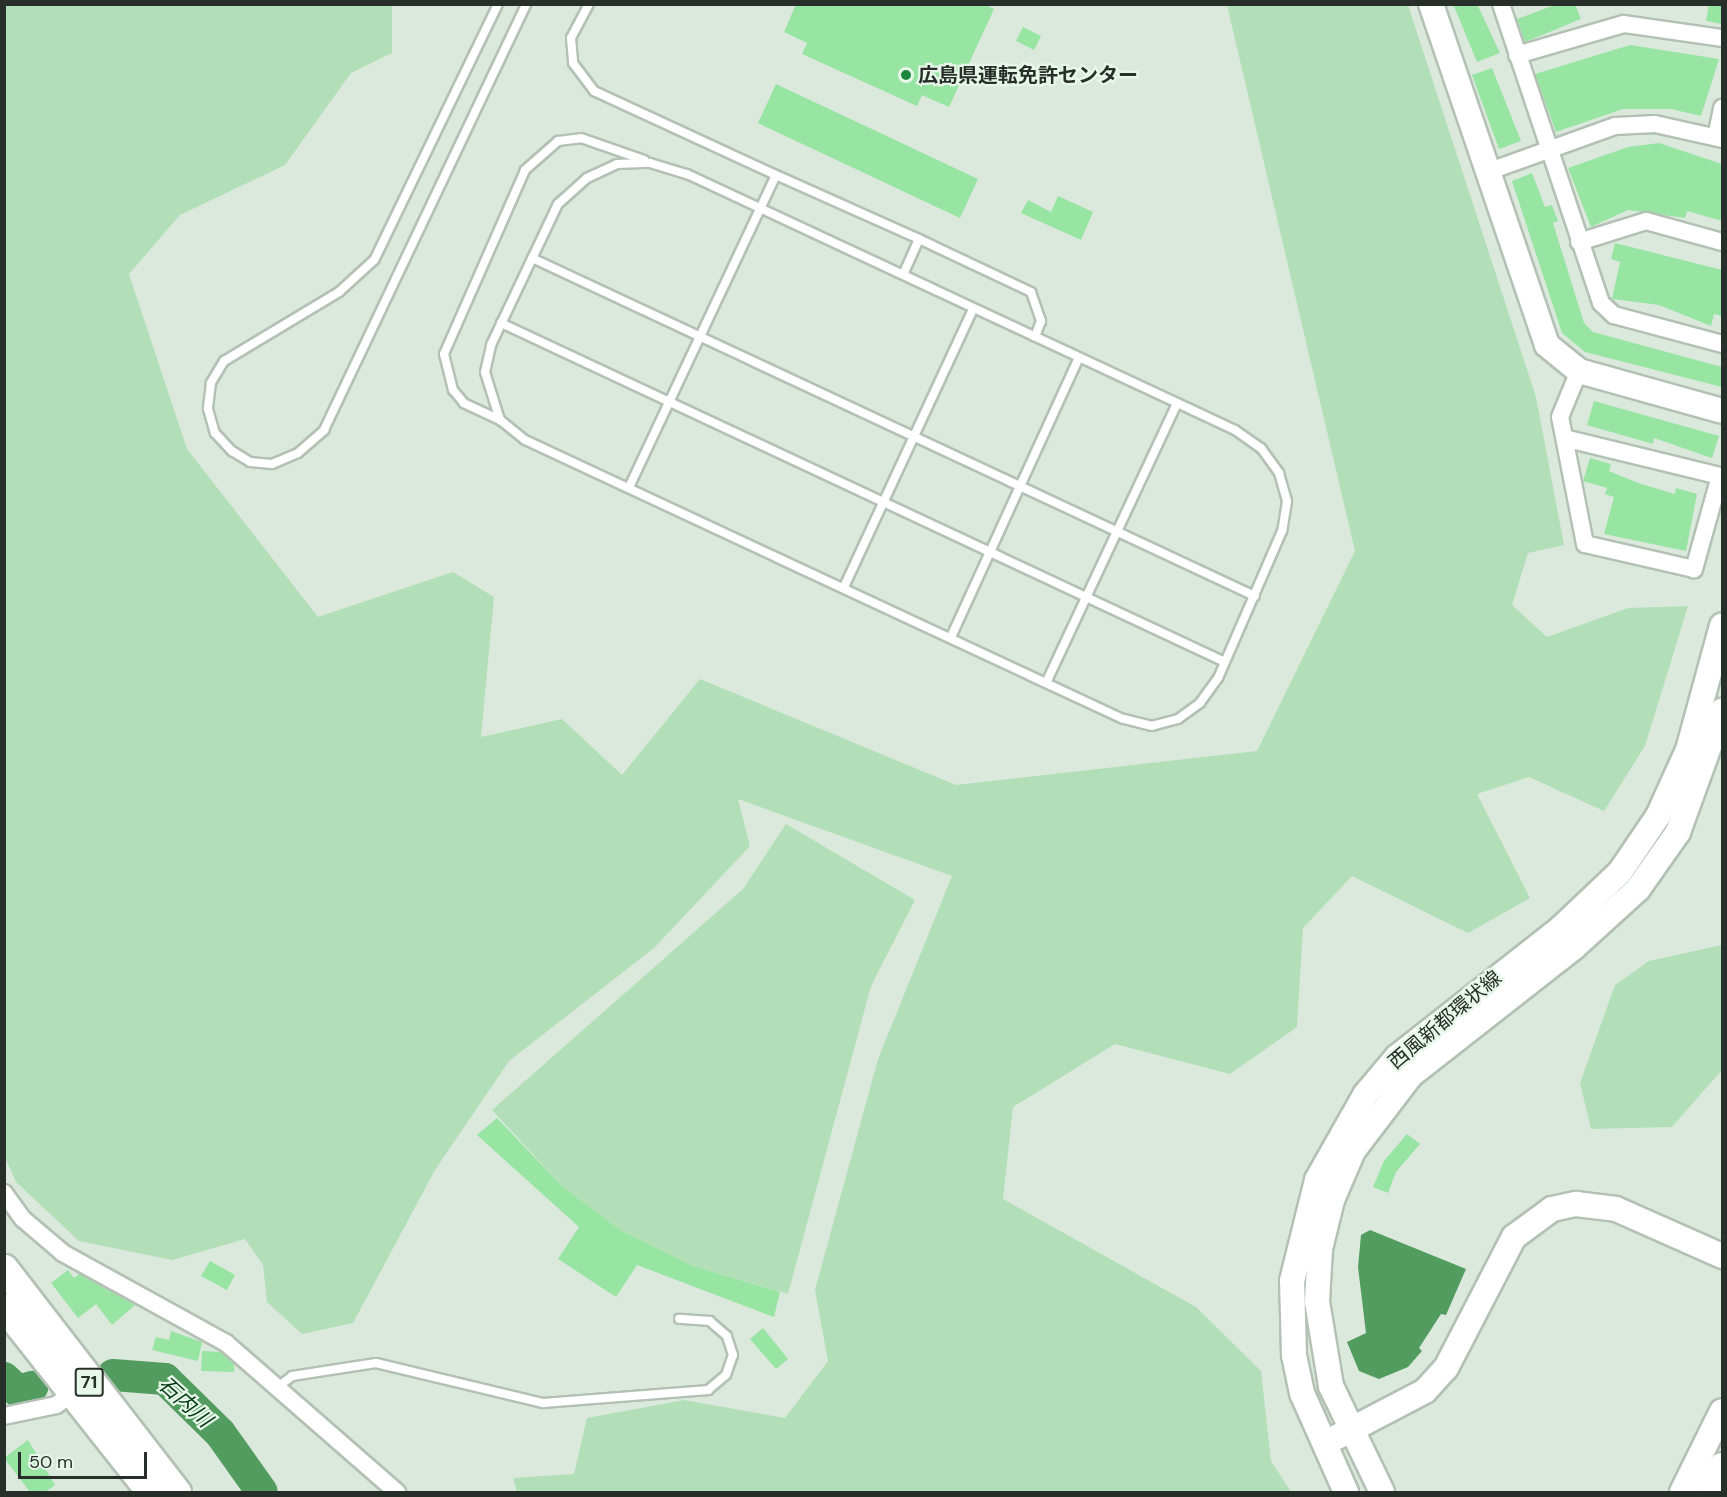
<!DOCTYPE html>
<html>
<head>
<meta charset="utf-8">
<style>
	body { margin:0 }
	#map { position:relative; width:1727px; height:1497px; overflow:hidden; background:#dae9dc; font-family:"DM Sans","Noto Sans JP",sans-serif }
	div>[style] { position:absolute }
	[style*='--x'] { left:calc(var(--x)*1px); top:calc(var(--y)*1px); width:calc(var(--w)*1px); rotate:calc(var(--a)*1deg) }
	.green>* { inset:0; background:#b3dfb8 }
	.water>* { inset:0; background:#539c60 }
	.river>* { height:32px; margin:-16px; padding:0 16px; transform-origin:16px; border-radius:16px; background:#539c60 }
	.building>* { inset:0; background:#98e4a3 }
	.roads { filter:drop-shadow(2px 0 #b3c1b4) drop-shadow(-2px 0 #b3c1b4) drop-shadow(0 2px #b3c1b4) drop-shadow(0 -2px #b3c1b4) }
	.lane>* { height:8px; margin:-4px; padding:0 4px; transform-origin:4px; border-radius:4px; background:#fff }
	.street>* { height:16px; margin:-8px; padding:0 8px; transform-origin:8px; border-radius:8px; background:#fff }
	.secondary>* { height:24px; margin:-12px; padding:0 12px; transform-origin:12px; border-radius:12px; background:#fff }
	.primary>* { height:27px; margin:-13.5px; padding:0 13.5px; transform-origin:13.5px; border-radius:13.5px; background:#fff }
	.dots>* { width:16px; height:16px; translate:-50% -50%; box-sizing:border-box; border:3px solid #e7f7e9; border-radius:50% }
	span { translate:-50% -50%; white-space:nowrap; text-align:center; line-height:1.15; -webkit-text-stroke:4.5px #e7f7e9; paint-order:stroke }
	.shield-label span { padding:2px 4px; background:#e7f7e9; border:2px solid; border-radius:4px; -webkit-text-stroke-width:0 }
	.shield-label { font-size:18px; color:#282e29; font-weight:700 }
	.poi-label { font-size:20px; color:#282e29; font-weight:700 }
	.left { translate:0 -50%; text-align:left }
	.street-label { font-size:20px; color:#282e29 }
	.water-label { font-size:21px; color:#003810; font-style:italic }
	.frame { position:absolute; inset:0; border:6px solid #282e29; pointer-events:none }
	.scale { position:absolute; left:18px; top:1452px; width:129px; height:27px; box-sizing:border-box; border:3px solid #282e29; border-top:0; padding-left:8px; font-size:18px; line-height:21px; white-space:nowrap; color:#282e29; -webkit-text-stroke:4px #e7f7e9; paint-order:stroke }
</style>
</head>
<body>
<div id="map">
	<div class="green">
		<div style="clip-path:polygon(4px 5px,392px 5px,392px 53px,351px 73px,285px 165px,180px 215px,129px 274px,187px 449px,318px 617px,453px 572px,494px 597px,481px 737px,562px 719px,622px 775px,700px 679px,956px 785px,1257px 751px,1355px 551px,1227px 5px,1408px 5px,1536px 397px,1564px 545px,1528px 553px,1512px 605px,1547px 637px,1628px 608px,1688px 606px,1645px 746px,1604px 811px,1529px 777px,1477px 794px,1530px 898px,1468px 933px,1352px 876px,1303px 928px,1297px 1027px,1230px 1074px,1115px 1044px,1013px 1107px,1003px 1199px,1196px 1307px,1261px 1371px,1271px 1461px,1291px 1492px,517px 1492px,513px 1478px,574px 1474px,587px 1418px,684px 1400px,785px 1418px,828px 1361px,815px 1290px,878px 1059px,952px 876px,738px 799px,750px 846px,654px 948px,509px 1061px,435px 1170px,353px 1323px,302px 1334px,267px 1302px,263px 1265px,245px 1239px,172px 1260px,79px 1241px,16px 1182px,4px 1155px)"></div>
		<div style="clip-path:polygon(786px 824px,915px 900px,871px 986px,788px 1294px,693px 1266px,622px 1231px,563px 1187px,492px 1110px,743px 889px)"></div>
		<div style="clip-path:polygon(1722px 945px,1722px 1070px,1672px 1127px,1591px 1129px,1580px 1083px,1615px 985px,1649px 961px)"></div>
	</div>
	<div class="water">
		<div style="clip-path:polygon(1370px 1230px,1466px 1269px,1446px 1315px,1441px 1314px,1419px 1348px,1422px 1351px,1408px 1367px,1379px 1379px,1359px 1371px,1347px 1342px,1366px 1333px,1358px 1267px,1361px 1235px)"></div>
	</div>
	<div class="river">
		<div style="--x:113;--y:1375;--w:52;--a:4.4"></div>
		<div style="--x:165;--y:1379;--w:77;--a:44.5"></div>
		<div style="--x:220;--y:1433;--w:72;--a:54.6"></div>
		<div style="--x:4;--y:1378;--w:19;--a:43"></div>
		<div style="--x:18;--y:1391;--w:15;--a:-16"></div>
	</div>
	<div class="building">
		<div style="clip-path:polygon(796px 4px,984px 4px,994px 9px,949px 107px,922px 95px,917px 106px,802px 54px,807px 43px,784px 32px)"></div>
		<div style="clip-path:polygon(1453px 4px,1477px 4px,1500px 53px,1477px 62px)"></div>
		<div style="clip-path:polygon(1557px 4px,1575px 4px,1581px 19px,1525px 42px,1517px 19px)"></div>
		<div style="clip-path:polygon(1709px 4px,1722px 4px,1722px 24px,1706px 21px)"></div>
		<div style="clip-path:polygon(1023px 27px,1041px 36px,1034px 50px,1016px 41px)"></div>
		<div style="clip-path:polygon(1630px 45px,1719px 59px,1701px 116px,1671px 109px,1623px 109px,1556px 132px,1535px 74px)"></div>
		<div style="clip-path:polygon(1492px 68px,1521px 141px,1499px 149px,1472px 75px)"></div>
		<div style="clip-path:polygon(776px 84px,978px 179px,960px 218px,758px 123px)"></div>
		<div style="clip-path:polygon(1659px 143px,1722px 164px,1722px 221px,1687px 211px,1685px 218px,1628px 210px,1591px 227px,1568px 168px,1628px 147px)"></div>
		<div style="clip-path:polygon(1532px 173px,1545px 207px,1552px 205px,1558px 221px,1553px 223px,1584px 323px,1593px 332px,1722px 367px,1722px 387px,1585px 352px,1562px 333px,1512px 181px)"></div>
		<div style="clip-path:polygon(1058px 196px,1093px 212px,1081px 240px,1021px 213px,1028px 200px,1051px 212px)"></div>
		<div style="clip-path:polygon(1615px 243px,1722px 270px,1722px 316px,1714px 314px,1711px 326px,1659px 305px,1612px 299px,1620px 262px,1611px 259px)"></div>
		<div style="clip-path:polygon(1594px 401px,1719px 436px,1712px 458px,1654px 438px,1653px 444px,1587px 425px)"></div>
		<div style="clip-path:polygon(1590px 458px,1611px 464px,1609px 471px,1638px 483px,1675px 494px,1676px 488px,1697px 494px,1686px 551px,1604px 534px,1614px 497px,1605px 494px,1607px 488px,1583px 481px)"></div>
		<div style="clip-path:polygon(497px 1118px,563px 1187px,622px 1231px,693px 1266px,780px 1292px,774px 1317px,637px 1265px,616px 1297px,558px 1259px,579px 1227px,477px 1135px)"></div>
		<div style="clip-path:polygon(1407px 1134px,1420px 1144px,1396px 1172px,1388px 1193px,1373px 1187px,1384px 1161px)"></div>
		<div style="clip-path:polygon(210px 1261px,235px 1275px,227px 1290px,201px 1276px)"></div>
		<div style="clip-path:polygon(68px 1270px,74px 1278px,79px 1274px,135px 1305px,112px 1325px,96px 1304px,78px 1318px,51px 1283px)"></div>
		<div style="clip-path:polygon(763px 1328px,788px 1359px,776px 1369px,750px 1339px)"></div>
		<div style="clip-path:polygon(171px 1331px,202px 1342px,198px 1361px,152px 1350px,156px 1337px,169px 1340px)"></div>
		<div style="clip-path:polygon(202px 1351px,220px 1352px,234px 1364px,234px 1372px,201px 1371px)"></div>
		<div style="clip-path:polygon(28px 1440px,55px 1485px,45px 1492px,30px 1492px,4px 1458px)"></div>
	</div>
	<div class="roads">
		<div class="lane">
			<div style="--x:498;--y:4;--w:284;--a:115.8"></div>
			<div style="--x:374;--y:260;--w:47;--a:137.6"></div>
			<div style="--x:339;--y:292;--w:134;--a:149"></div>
			<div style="--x:224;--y:361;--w:26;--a:121"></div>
			<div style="--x:211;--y:383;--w:26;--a:97"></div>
			<div style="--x:208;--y:409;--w:25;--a:74"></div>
			<div style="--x:215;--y:433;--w:25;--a:47"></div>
			<div style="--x:232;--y:451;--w:21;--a:31"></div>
			<div style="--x:250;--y:462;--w:22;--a:5"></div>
			<div style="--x:272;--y:464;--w:28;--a:-23"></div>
			<div style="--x:298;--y:453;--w:35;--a:-41"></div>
			<div style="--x:324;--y:430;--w:471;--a:-64.6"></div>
			<div style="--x:589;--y:4;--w:38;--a:118"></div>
			<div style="--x:571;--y:38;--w:25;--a:85"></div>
			<div style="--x:573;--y:63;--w:35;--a:53"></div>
			<div style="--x:594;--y:91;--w:200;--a:24.8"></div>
			<div style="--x:776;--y:175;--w:345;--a:115.2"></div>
			<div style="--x:650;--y:163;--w:39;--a:17"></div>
			<div style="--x:687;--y:174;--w:605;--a:25.04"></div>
			<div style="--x:1235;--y:430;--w:32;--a:35"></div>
			<div style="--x:1261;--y:448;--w:31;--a:54"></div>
			<div style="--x:1279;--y:473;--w:29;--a:74"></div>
			<div style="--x:1287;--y:501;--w:30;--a:99"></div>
			<div style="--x:1282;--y:531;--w:160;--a:113.5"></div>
			<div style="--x:1218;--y:678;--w:31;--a:126"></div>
			<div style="--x:1200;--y:703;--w:27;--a:144"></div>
			<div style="--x:1178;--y:719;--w:27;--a:165"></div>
			<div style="--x:1152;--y:726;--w:30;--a:-166"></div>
			<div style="--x:1123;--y:719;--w:660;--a:-154.99"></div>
			<div style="--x:525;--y:440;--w:32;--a:-141"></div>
			<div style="--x:500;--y:420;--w:50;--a:-107.4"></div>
			<div style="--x:485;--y:372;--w:28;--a:-77"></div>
			<div style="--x:491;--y:345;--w:156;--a:-64.6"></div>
			<div style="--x:558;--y:204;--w:39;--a:-42"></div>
			<div style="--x:587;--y:178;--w:33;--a:-25"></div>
			<div style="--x:617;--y:164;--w:33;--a:-2"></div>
			<div style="--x:776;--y:175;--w:157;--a:24.1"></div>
			<div style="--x:919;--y:239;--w:39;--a:114"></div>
			<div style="--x:919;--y:239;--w:124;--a:25.3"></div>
			<div style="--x:1031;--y:292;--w:31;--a:71"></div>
			<div style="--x:1041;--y:321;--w:17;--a:111"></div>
			<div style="--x:532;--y:258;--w:798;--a:25.06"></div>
			<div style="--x:501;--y:323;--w:799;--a:25.09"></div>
			<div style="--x:500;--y:420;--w:40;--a:-155"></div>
			<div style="--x:464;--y:403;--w:17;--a:-130"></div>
			<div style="--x:453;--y:390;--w:37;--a:-104"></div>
			<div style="--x:444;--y:354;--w:201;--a:-66.2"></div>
			<div style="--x:525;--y:170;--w:44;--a:-41.3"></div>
			<div style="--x:558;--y:141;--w:23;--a:-7"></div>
			<div style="--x:581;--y:138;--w:67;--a:19.2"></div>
			<div style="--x:844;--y:587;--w:306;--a:-65.1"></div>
			<div style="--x:951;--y:637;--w:307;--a:-65.4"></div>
			<div style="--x:1046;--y:683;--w:309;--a:-64.9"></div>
			<div style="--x:275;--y:1389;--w:21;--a:-37"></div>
			<div style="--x:292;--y:1376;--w:85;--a:-8.8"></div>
			<div style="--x:376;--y:1363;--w:172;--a:13.5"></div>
			<div style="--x:543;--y:1403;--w:166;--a:-4.5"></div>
			<div style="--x:708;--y:1390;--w:23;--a:-40"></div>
			<div style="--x:726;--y:1375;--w:21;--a:-71"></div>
			<div style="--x:733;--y:1355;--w:20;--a:-108"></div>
			<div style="--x:727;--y:1336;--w:23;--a:-139"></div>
			<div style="--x:710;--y:1321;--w:31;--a:-176"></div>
		</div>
		<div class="street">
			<div style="--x:1501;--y:4;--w:315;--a:71.5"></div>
			<div style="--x:1601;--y:303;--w:18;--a:43"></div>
			<div style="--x:1614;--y:315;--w:112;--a:15"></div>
			<div style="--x:1517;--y:55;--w:111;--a:-16.2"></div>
			<div style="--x:1624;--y:24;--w:99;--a:8.1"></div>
			<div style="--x:1716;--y:137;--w:30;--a:-78"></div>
			<div style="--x:1487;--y:172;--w:136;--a:-19.8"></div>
			<div style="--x:1615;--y:126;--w:40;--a:-2.9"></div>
			<div style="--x:1655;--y:124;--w:69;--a:12.6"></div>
			<div style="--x:1579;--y:242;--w:70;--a:-17.4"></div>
			<div style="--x:1646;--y:221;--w:79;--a:15.4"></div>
			<div style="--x:1568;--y:439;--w:156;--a:13.7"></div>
			<div style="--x:1720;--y:476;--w:97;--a:105.6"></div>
			<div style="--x:1694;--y:569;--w:112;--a:-167.1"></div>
			<div style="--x:1585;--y:544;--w:129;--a:-101.1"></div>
			<div style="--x:1560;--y:417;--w:50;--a:-67.6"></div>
			<div style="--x:4;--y:1193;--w:32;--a:54"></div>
			<div style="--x:23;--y:1219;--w:52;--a:40.4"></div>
			<div style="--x:63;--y:1253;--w:186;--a:28.9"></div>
			<div style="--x:226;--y:1343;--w:227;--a:41.1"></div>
			<div style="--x:4;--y:1416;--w:53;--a:-11.9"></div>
			<div style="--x:56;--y:1405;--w:18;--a:-34"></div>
		</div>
		<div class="secondary">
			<div style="--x:1431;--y:4;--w:360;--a:71.2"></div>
			<div style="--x:1547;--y:345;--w:41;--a:39.1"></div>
			<div style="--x:1579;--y:371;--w:148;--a:15.6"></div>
			<div style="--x:1337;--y:1437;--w:99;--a:-27.6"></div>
			<div style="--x:1425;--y:1391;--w:31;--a:-48"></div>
			<div style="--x:1446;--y:1368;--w:148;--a:-62.6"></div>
			<div style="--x:1514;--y:1237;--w:47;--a:-36.4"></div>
			<div style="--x:1552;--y:1209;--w:25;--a:-12"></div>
			<div style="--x:1576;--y:1204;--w:40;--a:7.1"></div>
			<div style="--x:1616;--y:1209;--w:116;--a:23.9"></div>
			<div style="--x:1346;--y:1492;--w:108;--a:-114"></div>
			<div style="--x:1302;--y:1393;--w:39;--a:-102"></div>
			<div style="--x:1294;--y:1355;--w:74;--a:-91.5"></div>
			<div style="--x:1292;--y:1281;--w:104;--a:-76.1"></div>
			<div style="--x:1317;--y:1180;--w:98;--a:-60.5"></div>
			<div style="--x:1365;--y:1095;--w:50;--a:-49.9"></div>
			<div style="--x:1397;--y:1057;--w:209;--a:-38.2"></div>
			<div style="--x:1561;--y:928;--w:81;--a:-43.5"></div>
			<div style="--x:1620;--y:872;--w:68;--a:-55.8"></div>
			<div style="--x:1658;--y:816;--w:72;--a:-65.6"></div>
			<div style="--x:1688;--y:750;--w:129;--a:-74.7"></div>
			<div style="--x:1382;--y:1492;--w:118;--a:-115.7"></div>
			<div style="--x:1331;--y:1386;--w:86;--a:-99.4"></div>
			<div style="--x:1317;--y:1301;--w:52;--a:-86.7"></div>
			<div style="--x:1320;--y:1249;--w:50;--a:-76.2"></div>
			<div style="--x:1332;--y:1200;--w:53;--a:-66.8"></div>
			<div style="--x:1353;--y:1151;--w:96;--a:-52.7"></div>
			<div style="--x:1411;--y:1075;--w:206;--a:-38.1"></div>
			<div style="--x:1573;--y:948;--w:88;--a:-42.2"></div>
			<div style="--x:1638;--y:889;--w:70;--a:-54.9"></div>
			<div style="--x:1678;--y:832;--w:129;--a:-70"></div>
			<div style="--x:1682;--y:1492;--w:90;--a:-63.7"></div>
			<div style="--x:1708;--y:1492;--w:30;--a:-63"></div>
		</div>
		<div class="primary">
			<div style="--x:4;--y:1268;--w:283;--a:52.3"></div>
			<div style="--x:4;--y:1307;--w:236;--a:51.7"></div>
		</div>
	</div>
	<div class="dots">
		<div style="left:906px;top:75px;background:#1d863c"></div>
	</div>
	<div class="shield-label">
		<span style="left:89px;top:1382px">71</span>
	</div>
	<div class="poi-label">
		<span class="left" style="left:918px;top:75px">広島県運転免許センター</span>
	</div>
	<div class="street-label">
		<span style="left:1445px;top:1020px;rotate:-40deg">西風新都環状線</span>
	</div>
	<div class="water-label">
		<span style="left:185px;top:1402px;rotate:42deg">石内川</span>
	</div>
	<div class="frame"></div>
	<div class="scale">50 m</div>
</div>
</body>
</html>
